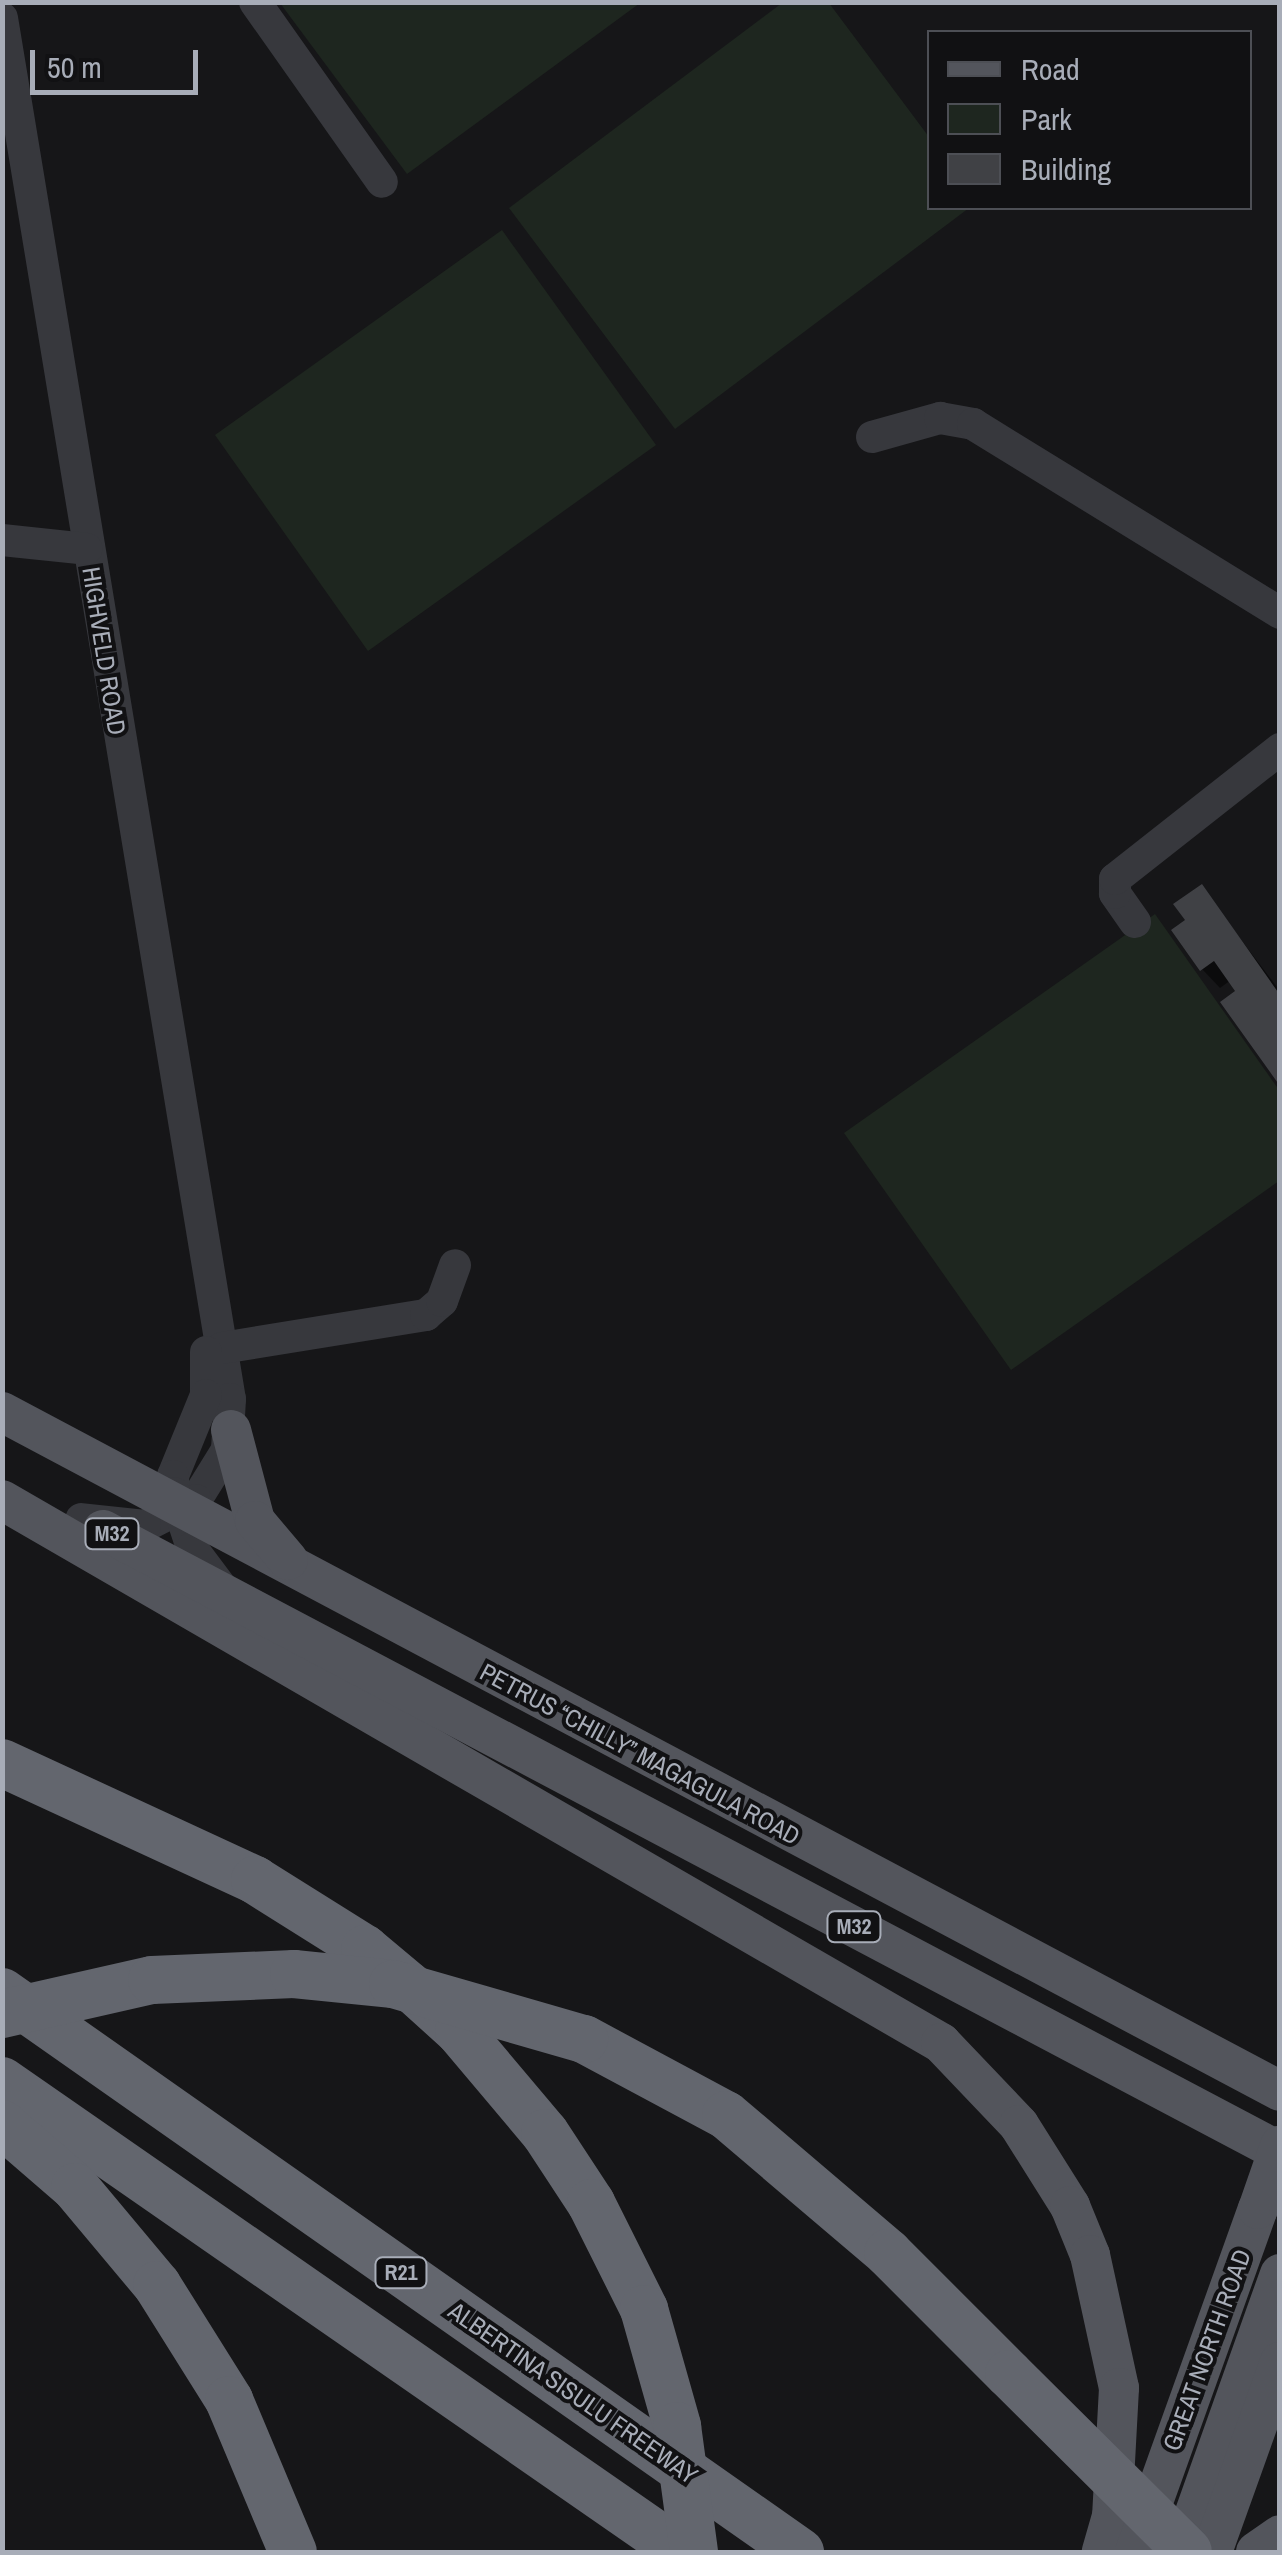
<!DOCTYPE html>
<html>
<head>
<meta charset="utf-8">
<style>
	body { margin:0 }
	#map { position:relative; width:1282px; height:2555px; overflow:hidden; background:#161618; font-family:"Archivo Narrow",sans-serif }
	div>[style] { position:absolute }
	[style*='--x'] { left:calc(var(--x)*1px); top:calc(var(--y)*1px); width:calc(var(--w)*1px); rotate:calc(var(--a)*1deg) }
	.green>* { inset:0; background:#1e261f }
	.shadow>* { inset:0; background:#0007 }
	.building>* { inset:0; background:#404145 }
	.minor>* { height:32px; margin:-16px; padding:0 16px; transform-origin:16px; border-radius:16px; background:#37383d }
	.major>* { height:40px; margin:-20px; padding:0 20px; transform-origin:20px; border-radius:20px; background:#53555c }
	.highway>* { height:48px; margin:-24px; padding:0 24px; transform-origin:24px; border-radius:24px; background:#63666e }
	.major-bridge>* { height:40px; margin:-20px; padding:0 20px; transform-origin:20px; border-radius:20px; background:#53555c }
	.highway-bridge>* { height:48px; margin:-24px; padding:0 24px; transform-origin:24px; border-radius:24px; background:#63666e }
	span { translate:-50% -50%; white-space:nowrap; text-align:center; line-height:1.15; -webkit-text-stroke:8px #111113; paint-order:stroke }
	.shield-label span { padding:2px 8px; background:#111113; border:2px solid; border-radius:8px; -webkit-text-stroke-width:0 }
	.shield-label { font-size:22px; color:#a8adb8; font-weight:700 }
	.street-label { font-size:25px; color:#a8adb8 }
	.frame { position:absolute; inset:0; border:5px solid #a8adb8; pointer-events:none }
	.legend { position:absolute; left:927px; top:30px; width:325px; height:180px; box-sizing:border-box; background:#111113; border:2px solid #4d4f55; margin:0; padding:12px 18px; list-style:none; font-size:30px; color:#a8adb8 }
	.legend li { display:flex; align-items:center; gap:20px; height:50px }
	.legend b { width:50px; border:2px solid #4d4f55 }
	.scale { position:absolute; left:30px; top:50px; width:168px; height:45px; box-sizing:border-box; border:5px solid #a8adb8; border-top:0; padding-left:12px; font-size:30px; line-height:35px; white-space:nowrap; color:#a8adb8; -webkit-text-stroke:8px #111113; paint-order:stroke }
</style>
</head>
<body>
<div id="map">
	<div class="green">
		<div style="clip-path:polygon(280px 3px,640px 3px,407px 174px)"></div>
		<div style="clip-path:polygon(782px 3px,829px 3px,929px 137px,929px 208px,969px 208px,675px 429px,509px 208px)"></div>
		<div style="clip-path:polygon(502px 230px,656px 445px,368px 651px,215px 435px)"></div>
		<div style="clip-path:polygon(1155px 914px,1279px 1090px,1279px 1181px,1011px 1370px,844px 1133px)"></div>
	</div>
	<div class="shadow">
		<div style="clip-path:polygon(1201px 887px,1280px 991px,1280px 1082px,1239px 992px,1231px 980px,1220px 988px,1202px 969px,1189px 921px)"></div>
	</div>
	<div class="building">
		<div style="clip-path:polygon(1202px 884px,1280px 995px,1280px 1086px,1220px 1002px,1235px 991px,1214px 961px,1200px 971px,1171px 930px,1185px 920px,1173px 904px)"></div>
	</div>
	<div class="minor">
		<div style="--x:255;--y:2;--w:220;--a:54.8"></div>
		<div style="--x:2;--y:18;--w:1400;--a:80.63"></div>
		<div style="--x:230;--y:1399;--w:51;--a:93.4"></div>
		<div style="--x:227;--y:1450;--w:59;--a:121.8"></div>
		<div style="--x:196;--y:1500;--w:57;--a:153"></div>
		<div style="--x:145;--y:1526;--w:64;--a:-173.8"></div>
		<div style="--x:872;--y:437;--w:71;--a:-15.6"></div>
		<div style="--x:940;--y:418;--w:34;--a:10"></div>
		<div style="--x:973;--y:424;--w:361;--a:31.6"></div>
		<div style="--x:2;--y:540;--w:85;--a:6"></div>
		<div style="--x:1135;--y:922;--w:35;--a:-125"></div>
		<div style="--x:1115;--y:893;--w:14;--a:-90"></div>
		<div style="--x:1115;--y:879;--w:210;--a:-38.2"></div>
		<div style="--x:222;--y:1348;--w:207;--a:-9.2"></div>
		<div style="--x:426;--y:1315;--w:21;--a:-41"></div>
		<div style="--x:442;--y:1301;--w:38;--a:-70"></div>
		<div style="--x:206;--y:1352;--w:43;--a:90"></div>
		<div style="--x:206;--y:1395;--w:87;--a:112.2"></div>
		<div style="--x:173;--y:1476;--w:17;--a:87"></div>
		<div style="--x:174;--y:1493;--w:58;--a:71.9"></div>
		<div style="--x:192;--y:1548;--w:50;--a:53.1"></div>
	</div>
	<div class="major">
		<div style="--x:2;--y:1412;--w:1447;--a:27.98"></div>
		<div style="--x:231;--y:1430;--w:94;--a:75.2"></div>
		<div style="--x:255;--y:1521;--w:51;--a:49.8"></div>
		<div style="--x:2;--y:1500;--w:1085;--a:30.04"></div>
		<div style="--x:941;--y:2043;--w:113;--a:46.4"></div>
		<div style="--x:1019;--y:2125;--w:96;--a:57.8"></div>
		<div style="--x:1070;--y:2206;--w:53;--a:67.8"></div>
		<div style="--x:1090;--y:2255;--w:136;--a:77.7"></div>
		<div style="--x:1119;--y:2388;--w:128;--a:93.1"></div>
		<div style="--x:1112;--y:2516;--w:37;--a:106"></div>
		<div style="--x:103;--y:1530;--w:1331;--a:27.85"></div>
		<div style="--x:1135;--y:2552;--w:364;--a:-70.3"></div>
		<div style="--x:1181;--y:2552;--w:295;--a:-70.4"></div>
		<div style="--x:1212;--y:2552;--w:202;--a:-70.3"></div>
		<div style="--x:1256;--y:2552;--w:29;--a:-35"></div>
	</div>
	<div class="highway">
		<div style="--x:2;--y:1763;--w:279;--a:24.8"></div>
		<div style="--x:255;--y:1880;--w:130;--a:32.1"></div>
		<div style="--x:365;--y:1949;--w:57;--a:40.1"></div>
		<div style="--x:409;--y:1986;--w:67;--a:42"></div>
		<div style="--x:459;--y:2031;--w:133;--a:49.9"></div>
		<div style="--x:545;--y:2133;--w:84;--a:56.7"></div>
		<div style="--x:591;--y:2203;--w:119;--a:63.4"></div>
		<div style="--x:2;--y:1992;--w:975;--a:35.06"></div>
		<div style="--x:584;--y:2039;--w:161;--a:28.2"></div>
		<div style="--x:726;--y:2115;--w:213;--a:40.4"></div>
		<div style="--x:888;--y:2253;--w:171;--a:45"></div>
		<div style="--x:2;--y:2081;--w:826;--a:34.75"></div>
		<div style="--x:2;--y:2124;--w:96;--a:40.8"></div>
		<div style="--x:75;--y:2187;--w:128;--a:50.1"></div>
		<div style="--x:157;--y:2285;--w:136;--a:57.9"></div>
		<div style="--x:229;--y:2400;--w:165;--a:67.2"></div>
	</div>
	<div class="major-bridge">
		<div style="--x:1258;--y:2209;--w:67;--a:-70.8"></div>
	</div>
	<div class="highway-bridge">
		<div style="--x:2;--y:2014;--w:154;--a:-12.8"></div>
		<div style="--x:152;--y:1980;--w:142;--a:-2.4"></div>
		<div style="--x:294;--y:1974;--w:100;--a:5.8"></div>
		<div style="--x:393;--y:1984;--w:199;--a:16.1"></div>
		<div style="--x:644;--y:2309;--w:122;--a:74.2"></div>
		<div style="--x:677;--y:2426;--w:127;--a:82.3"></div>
		<div style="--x:1009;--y:2374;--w:252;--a:44.8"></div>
	</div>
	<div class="shield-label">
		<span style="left:112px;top:1534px">M32</span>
		<span style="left:854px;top:1927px">M32</span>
		<span style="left:401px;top:2273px">R21</span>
	</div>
	<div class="street-label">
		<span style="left:104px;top:651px;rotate:81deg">HIGHVELD ROAD</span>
		<span style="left:640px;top:1754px;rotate:28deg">PETRUS “CHILLY” MAGAGULA ROAD</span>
		<span style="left:1207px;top:2350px;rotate:-70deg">GREAT NORTH ROAD</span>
		<span style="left:573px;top:2393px;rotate:35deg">ALBERTINA SISULU FREEWAY</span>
	</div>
	<div class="frame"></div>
	<ul class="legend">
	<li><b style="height:12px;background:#53555c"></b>Road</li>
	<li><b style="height:28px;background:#1e261f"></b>Park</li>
	<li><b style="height:28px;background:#404145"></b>Building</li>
	</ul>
	<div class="scale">50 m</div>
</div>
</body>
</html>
